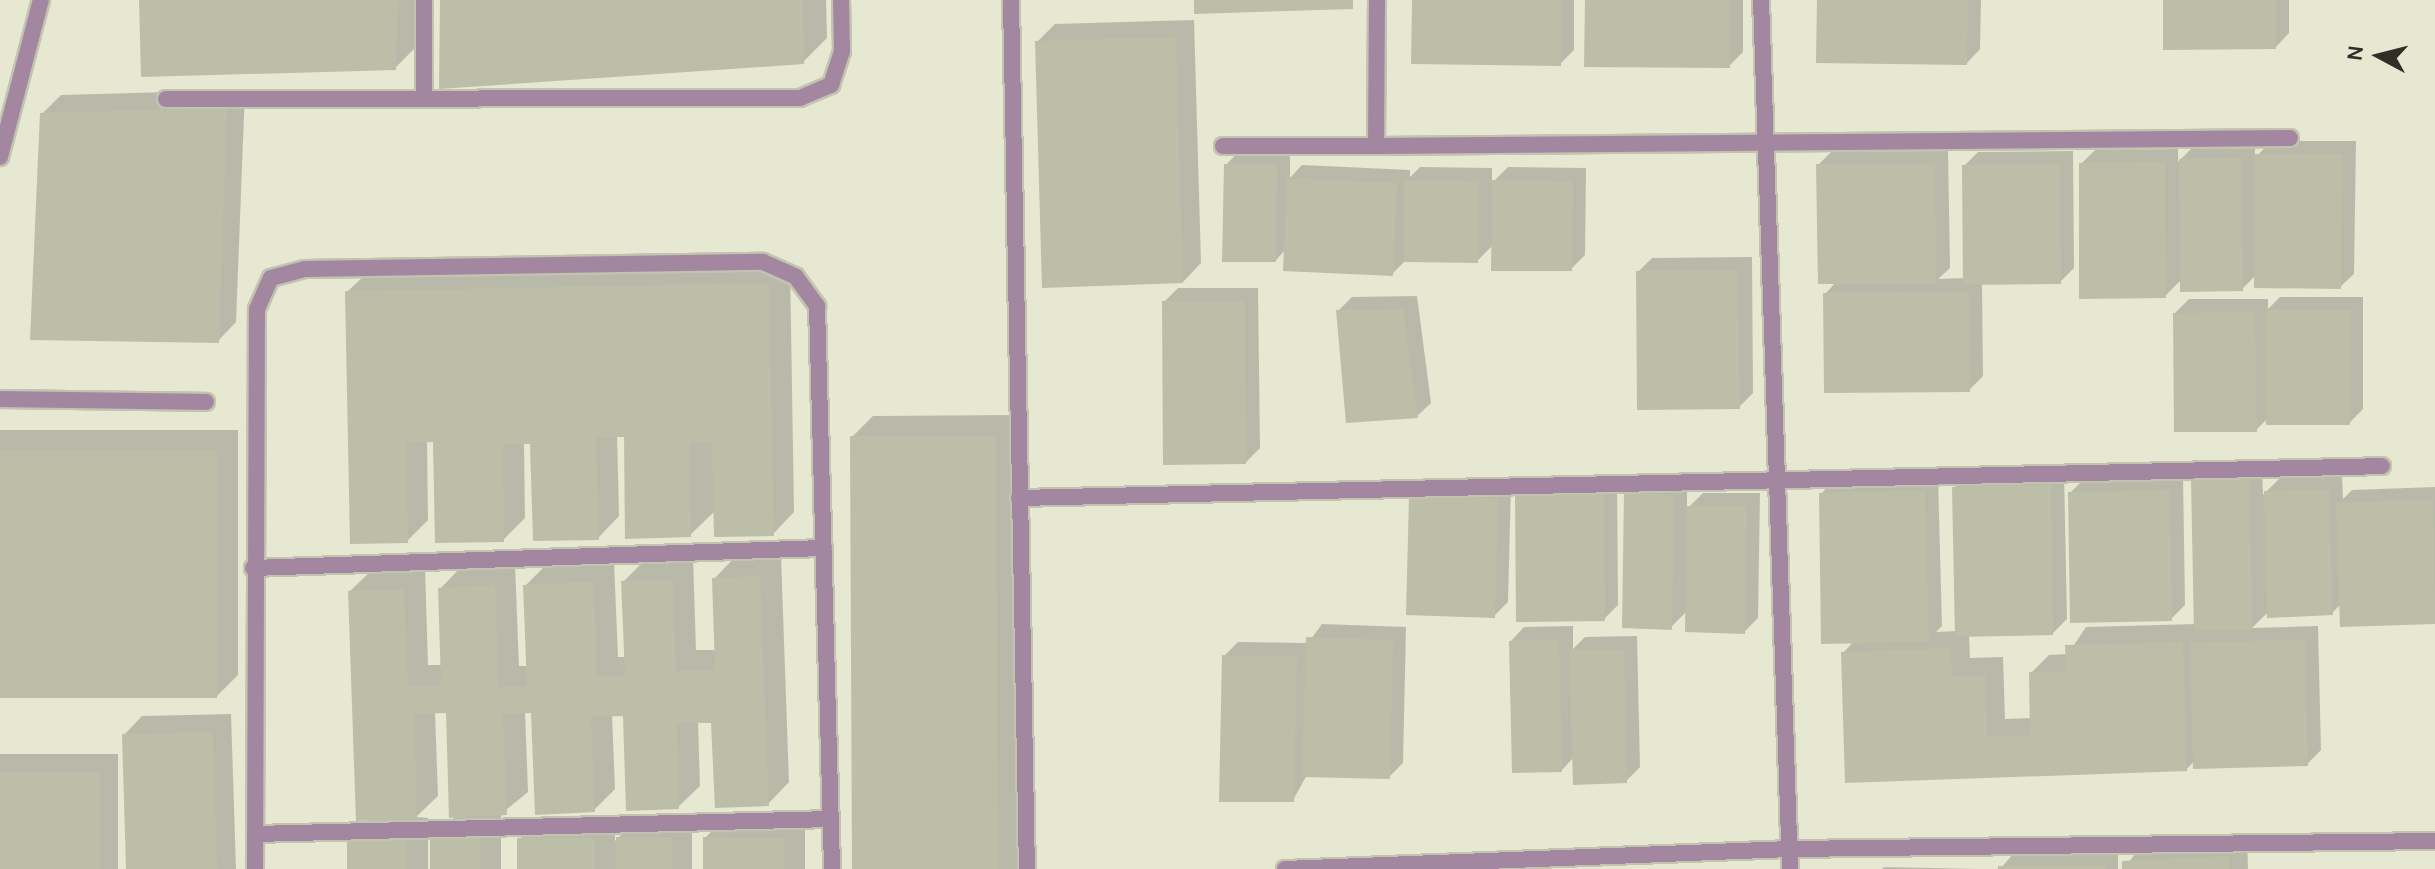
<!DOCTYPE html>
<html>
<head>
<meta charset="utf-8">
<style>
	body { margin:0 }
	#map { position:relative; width:2435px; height:869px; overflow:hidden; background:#e7e8d2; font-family:Karla,sans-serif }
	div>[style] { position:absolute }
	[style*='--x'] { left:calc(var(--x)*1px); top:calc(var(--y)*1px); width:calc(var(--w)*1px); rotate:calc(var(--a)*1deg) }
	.shadow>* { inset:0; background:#0003 }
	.building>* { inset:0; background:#bcbea8 }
	.roads { filter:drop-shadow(2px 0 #c2c3b0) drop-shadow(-2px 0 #c2c3b0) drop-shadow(0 2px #c2c3b0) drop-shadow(0 -2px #c2c3b0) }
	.service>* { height:16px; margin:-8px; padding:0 8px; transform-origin:8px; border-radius:8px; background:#a386a0 }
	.minor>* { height:16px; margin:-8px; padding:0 8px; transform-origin:8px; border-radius:8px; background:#a386a0 }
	span { translate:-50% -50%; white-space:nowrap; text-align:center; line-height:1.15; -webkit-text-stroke:8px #e7e8d2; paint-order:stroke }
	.north { position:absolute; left:2339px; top:16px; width:80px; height:80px; -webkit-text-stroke:6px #e7e8d2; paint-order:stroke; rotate:277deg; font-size:22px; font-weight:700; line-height:32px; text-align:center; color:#2f2f27 }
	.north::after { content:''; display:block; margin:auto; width:28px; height:36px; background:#2f2f27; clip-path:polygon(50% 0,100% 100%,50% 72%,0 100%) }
</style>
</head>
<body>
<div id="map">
	<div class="shadow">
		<div style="clip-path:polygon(141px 0,420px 0,419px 44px,395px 68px)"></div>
		<div style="clip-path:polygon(442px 0,826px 0,827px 38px,803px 62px)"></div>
		<div style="clip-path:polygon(1414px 0,1574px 0,1574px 50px,1560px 64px)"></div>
		<div style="clip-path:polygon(1587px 0,1743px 0,1743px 52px,1729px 66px)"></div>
		<div style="clip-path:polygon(1819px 0,1981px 0,1980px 49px,1967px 63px)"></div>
		<div style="clip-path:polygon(2165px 0,2289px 0,2289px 33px,2276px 47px)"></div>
		<div style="clip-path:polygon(1194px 20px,1201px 263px,1183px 282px,1037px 42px,1055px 24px)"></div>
		<div style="clip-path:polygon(245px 90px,236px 322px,218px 341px,42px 114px,61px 95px)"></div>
		<div style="clip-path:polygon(2271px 141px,2356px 141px,2354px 274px,2340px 287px,2256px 275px,2242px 289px,2182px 279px,2165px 296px,2081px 164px,2095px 150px,2178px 149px,2178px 162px,2195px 145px,2255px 145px,2255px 158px)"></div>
		<div style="clip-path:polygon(1948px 150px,1950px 268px,1938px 279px,1965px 278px,1964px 166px,1978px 152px,2073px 151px,2074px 268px,2060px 282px,1982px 283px,1983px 376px,1969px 390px,1825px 294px,1836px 282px,1818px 165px,1832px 151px)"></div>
		<div style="clip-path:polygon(1239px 151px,1290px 152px,1290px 178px,1302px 165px,1410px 170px,1410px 177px,1420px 167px,1492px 168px,1492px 183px,1508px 167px,1586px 168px,1585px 255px,1571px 269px,1493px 245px,1477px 261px,1406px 260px,1392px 274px,1286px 249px,1276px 260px,1226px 165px)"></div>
		<div style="clip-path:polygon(1752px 257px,1753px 393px,1739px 407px,1638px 272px,1652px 258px)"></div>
		<div style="clip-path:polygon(790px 263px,794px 512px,773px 534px,715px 511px,690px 535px,626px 434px,617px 435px,619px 516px,598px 538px,532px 442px,524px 442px,525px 518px,503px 540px,435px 440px,427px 440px,428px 520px,407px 541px,347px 292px,369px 271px)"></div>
		<div style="clip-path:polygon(1178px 288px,1258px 288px,1260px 448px,1246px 462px,1164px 302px)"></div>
		<div style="clip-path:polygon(1417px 296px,1431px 403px,1417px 416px,1338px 311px,1352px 297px)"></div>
		<div style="clip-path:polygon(2280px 297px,2363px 297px,2363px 409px,2349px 423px,2268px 418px,2256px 430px,2175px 313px,2189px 299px,2268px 299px,2268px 309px)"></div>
		<div style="clip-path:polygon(1016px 415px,1018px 869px,854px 869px,852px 437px,873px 416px)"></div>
		<div style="clip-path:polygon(0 430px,238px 430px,238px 675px,217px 696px,0 696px)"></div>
		<div style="clip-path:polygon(2262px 466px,2263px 495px,2280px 478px,2342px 476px,2343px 499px,2352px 490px,2435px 487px,2435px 622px,2342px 625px,2341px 604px,2332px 613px,2269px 611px,2252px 628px,2318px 626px,2321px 750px,2307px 764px,2195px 760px,2186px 770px,1847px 781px,1843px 653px,1854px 641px,1821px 494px,1834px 480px,1938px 477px,1942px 626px,1936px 632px,1957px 631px,1954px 488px,1968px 474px,2064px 472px,2067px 619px,2053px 633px,1969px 635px,1970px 658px,2003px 657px,2005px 719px,2032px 718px,2031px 673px,2049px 655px,2068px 654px,2086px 627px,2196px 624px,2193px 481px,2207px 467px)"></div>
		<div style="clip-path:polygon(2183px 477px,2185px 605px,2171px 619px,2070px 493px,2084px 479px)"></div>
		<div style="clip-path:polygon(1617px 480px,1618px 605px,1604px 619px,1517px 494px)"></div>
		<div style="clip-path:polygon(1640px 480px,1687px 481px,1687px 509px,1703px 493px,1760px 493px,1758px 618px,1744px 632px,1687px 611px,1671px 627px,1626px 494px)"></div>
		<div style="clip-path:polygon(1511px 485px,1508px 602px,1494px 616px,1411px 497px)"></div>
		<div style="clip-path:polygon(781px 556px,789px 782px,768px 804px,713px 721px,698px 721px,700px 786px,678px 807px,625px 714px,612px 714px,615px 789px,594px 810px,533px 711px,525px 711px,528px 792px,501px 814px,501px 869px,432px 869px,432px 839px,456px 816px,448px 711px,435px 712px,438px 796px,416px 817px,428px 818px,428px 869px,349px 869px,349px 838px,369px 819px,350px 591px,372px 570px,425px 568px,428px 665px,442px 665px,440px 589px,461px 567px,515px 565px,519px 666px,528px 666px,525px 586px,547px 564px,614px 561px,618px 657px,626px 657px,623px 582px,644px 561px,693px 558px,696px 650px,716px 650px,714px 579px,735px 557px)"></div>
		<div style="clip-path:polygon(1322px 624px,1406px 627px,1403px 763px,1389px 777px,1307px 775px,1293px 800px,1224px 656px,1238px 642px,1308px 643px)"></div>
		<div style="clip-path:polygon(1573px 626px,1573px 649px,1585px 637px,1637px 636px,1640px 767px,1626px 781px,1574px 757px,1562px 770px,1511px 641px,1524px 627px)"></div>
		<div style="clip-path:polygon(231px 714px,236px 869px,128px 869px,124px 735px,142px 716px)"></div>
		<div style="clip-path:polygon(0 754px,118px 754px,118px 869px,0 869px)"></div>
		<div style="clip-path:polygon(615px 817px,615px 841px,639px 817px,692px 817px,692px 869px,519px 869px,520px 839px,541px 818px)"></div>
		<div style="clip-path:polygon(726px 817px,805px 817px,805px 869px,705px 869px,705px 838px)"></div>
		<div style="clip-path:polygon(2247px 839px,2248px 869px,2124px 869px,2143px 843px)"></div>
		<div style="clip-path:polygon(2118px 852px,2118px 869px,2000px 869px,2014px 853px)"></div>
		<div style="clip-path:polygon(1884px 867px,1979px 869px,1882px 869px)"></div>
	</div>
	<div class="building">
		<div style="clip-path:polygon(139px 0,398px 0,396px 70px,141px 77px)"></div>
		<div style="clip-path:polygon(440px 0,803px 0,804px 64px,439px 89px)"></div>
		<div style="clip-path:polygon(1194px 0,1353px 0,1353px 9px,1194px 14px)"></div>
		<div style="clip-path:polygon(1412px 0,1561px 0,1561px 66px,1411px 64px)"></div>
		<div style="clip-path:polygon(1585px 0,1730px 0,1730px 68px,1584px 67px)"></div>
		<div style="clip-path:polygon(1817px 0,1968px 0,1967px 65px,1816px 63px)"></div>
		<div style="clip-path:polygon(2163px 0,2276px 0,2276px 49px,2163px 50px)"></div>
		<div style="clip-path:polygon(1176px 37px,1183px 283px,1042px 288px,1035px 41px)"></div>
		<div style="clip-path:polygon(227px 108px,219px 343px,30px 340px,40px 113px)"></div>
		<div style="clip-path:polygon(2255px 154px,2342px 154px,2341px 289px,2254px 288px)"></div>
		<div style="clip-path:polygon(2179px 159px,2242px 159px,2243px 291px,2180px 292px)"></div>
		<div style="clip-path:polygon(2165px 162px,2166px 298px,2079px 299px,2079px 163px)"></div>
		<div style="clip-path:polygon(1935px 163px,1936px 284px,1818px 284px,1816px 164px)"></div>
		<div style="clip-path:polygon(1224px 164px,1277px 165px,1276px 262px,1222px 262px)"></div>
		<div style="clip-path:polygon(2060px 164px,2061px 284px,1963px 285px,1962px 165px)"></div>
		<div style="clip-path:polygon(1287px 178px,1397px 183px,1393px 276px,1283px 271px)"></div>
		<div style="clip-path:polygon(1404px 180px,1479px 181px,1478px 263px,1404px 262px)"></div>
		<div style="clip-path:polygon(1492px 180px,1573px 181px,1572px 271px,1491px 271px)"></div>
		<div style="clip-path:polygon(1738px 270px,1740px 409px,1637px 410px,1636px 271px)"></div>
		<div style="clip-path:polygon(769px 283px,774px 536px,714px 537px,712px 443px,690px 443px,691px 537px,625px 539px,624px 437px,596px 437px,599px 540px,533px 541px,530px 444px,503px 444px,504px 542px,435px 543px,433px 442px,406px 443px,408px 543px,350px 544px,345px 291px)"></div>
		<div style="clip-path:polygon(1969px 291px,1970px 392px,1824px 393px,1823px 293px)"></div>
		<div style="clip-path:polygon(1162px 301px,1245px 301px,1246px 464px,1163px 465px)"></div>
		<div style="clip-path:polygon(1403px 309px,1418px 418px,1346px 423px,1336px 310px)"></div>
		<div style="clip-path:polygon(2265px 310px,2350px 310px,2350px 425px,2266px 425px)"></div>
		<div style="clip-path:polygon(2255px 312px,2257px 432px,2174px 432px,2173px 313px)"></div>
		<div style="clip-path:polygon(850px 436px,996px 436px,998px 869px,852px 869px)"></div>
		<div style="clip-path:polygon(0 451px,217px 451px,217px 698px,0 698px)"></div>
		<div style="clip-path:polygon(2249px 479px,2253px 630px,2194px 631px,2191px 480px)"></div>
		<div style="clip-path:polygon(2051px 485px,2053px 635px,1955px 637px,1952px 487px)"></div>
		<div style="clip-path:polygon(2329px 489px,2333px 615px,2267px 618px,2264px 491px)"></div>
		<div style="clip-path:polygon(1925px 490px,1929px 642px,1821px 644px,1819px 493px)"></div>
		<div style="clip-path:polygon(2170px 490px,2172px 621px,2070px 623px,2068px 492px)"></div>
		<div style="clip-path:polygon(1604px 493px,1605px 621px,1516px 622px,1515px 494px)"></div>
		<div style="clip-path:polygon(1624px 493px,1674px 495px,1672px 630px,1622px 628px)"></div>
		<div style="clip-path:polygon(1409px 496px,1498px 498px,1495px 618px,1406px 615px)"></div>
		<div style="clip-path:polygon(2434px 499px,2435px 624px,2340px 627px,2336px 503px)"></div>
		<div style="clip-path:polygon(1687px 506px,1747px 506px,1745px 634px,1685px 632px)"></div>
		<div style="clip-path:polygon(760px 576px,769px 806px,715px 808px,711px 723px,677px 723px,679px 809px,626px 811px,623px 716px,591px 717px,595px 812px,535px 815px,531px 713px,503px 714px,507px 815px,449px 818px,446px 713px,414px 714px,417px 819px,356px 821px,348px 591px,404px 589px,408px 685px,441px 685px,438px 588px,495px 585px,499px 687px,527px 686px,523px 585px,594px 582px,597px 677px,625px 676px,621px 581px,673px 579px,676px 671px,715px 670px,712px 578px)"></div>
		<div style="clip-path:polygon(1306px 637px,1393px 640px,1390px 779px,1302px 777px)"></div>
		<div style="clip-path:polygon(1559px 639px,1562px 772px,1512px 773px,1509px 641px)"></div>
		<div style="clip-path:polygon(2305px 639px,2308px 766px,2193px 769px,2190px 643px)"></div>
		<div style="clip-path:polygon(2183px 642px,2187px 771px,1845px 783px,1841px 652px,1951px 648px,1952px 676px,1986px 675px,1987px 736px,2030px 735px,2029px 672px,2066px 671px,2065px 645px)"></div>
		<div style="clip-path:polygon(1624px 649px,1627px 783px,1573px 785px,1569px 650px)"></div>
		<div style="clip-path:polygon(1222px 655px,1297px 656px,1294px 802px,1219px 802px)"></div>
		<div style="clip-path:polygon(213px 732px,217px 869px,126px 869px,122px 734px)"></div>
		<div style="clip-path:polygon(0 772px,100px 772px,100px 869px,0 869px)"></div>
		<div style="clip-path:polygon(480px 837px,480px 869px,430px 869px,430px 838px)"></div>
		<div style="clip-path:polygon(616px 837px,672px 837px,672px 869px,616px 869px)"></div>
		<div style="clip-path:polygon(703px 837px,784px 838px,784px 869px,703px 869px)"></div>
		<div style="clip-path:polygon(347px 838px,407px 838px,407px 869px,347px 869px)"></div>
		<div style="clip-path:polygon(517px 838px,595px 838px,595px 869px,517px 869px)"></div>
		<div style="clip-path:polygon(2229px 856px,2229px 869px,2122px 869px,2122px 861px)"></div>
		<div style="clip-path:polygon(2105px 865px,2105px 869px,1998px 869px,1998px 866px)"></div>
	</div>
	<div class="roads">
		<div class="service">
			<div style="--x:0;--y:399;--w:206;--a:0.8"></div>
		</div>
		<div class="minor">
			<div style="--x:1011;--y:0;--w:869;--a:88.95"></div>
			<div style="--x:1377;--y:0;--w:146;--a:90.4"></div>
			<div style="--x:1376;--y:146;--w:914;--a:-0.5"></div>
			<div style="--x:1761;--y:0;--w:869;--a:88.09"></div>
			<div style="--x:424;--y:97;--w:97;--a:-90"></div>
			<div style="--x:166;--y:99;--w:634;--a:-0.09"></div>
			<div style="--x:800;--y:98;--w:34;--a:-23"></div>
			<div style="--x:831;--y:85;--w:36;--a:-72"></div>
			<div style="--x:842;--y:51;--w:51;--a:-91.1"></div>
			<div style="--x:1223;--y:146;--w:153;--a:0"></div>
			<div style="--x:0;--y:157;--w:162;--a:-75.4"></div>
			<div style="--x:1019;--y:498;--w:1363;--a:-1.34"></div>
			<div style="--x:253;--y:568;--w:571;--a:-2.01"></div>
			<div style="--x:255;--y:834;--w:576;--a:-1.49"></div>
			<div style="--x:255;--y:869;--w:560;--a:-89.8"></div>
			<div style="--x:257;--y:309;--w:34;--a:-66"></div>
			<div style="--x:271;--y:278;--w:35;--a:-15"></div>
			<div style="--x:305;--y:269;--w:458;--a:-0.9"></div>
			<div style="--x:763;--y:262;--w:36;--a:24"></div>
			<div style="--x:796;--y:277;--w:36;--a:54"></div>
			<div style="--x:817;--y:306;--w:563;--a:88.47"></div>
			<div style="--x:1285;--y:869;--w:504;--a:-2.27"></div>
			<div style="--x:1789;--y:849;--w:646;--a:-0.71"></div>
		</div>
	</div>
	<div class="north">N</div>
</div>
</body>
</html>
